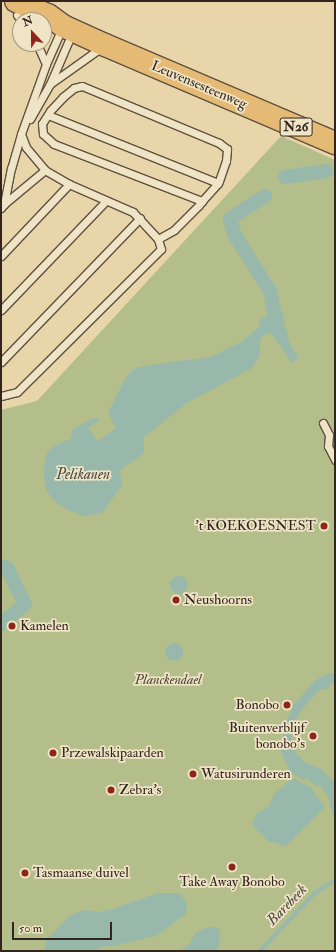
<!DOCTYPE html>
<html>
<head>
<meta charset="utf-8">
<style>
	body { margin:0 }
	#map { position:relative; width:336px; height:952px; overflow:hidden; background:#e8d5a9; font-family:"IM FELL Double Pica",serif }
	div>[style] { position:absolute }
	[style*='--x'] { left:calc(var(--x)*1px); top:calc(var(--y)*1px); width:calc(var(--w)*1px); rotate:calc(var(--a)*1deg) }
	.green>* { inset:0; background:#b3be8b }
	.water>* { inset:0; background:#97b8aa }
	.round { border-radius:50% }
	.stream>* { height:4px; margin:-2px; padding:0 2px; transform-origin:2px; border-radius:2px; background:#97b8aa }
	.canal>* { height:14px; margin:-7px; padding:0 7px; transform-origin:7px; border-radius:7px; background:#97b8aa }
	.roads { filter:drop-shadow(1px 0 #605141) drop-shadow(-1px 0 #605141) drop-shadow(0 1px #605141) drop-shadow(0 -1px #605141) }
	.service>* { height:7px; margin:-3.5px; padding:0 3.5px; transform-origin:3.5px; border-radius:3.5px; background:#f0e4c7 }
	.primary>* { height:22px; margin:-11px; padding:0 11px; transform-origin:11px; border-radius:11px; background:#e4ba74 }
	.dots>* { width:11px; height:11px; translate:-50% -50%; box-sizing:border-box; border:2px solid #f0e4c7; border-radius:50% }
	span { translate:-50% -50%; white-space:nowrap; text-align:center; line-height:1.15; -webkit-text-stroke:3.5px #f0e4c7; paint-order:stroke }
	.shield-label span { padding:1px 3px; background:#f0e4c7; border:1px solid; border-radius:3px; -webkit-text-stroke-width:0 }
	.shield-label { font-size:13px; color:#32251e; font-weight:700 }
	.street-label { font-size:14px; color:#32251e }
	.poi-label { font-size:14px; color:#32251e }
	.right { translate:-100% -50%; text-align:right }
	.left { translate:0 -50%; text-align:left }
	.park-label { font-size:14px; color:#524b39; font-style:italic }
	.water-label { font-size:15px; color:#4b4a41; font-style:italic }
	.frame { position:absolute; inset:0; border:2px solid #32251e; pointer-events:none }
	.north { position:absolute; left:12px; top:12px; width:40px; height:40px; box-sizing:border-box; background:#f0e4c7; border:1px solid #a49883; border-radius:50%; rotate:338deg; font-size:11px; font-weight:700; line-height:16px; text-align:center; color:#32251e }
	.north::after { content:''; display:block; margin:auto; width:14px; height:18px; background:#8f2418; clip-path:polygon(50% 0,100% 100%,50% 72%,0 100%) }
	.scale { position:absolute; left:12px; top:922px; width:100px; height:18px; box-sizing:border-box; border:2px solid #32251e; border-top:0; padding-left:5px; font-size:12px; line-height:14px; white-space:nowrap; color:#32251e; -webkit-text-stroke:3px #f0e4c7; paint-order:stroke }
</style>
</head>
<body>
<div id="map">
	<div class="green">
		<div style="clip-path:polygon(281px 136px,335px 160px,335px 951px,1px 951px,1px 410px,37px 401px)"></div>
	</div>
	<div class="water">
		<div style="clip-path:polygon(283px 312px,284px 322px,290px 344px,299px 358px,290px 363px,288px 356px,271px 333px,265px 334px,260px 340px,260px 355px,252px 368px,187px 403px,144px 437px,144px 453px,120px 470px,122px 485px,103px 512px,84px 516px,68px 510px,54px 501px,46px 490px,43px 472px,47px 453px,56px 445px,71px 439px,73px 429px,91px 419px,98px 418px,100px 420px,88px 428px,98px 441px,116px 428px,108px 413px,124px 381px,132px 370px,139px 367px,172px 362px,211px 357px,243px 341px,258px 328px,261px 317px,275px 316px)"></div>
		<div class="round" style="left:170px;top:576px;width:18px;height:18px"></div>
		<div class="round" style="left:165px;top:643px;width:18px;height:18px"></div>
		<div style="clip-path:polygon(330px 673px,335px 673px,335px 683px,330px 683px,328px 689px,320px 690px,302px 709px,294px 723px,291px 740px,296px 753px,304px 762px,321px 769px,335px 783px,335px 818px,333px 816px,328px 796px,320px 786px,315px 786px,308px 779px,302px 779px,290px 772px,279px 747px,282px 742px,284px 726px,294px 704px,316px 680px)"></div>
		<div style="clip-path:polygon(293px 778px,311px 788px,325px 807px,286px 846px,268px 841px,252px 825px,256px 814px,269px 806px,274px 794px)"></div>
		<div style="clip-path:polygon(158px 893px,179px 893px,187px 903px,186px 914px,156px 936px,112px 946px,102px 947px,94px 951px,42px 951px,45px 948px,45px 941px,71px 915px,85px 910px,98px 912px,113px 909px)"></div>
		<div style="clip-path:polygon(216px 927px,220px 931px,219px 945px,216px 951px,179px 951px,190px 944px,195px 933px,207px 928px)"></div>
	</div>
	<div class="stream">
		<div style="--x:260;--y:951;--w:79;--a:-46.5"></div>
		<div style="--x:314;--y:894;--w:25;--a:-34"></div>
	</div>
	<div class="canal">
		<div style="--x:285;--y:177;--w:42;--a:-8.1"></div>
		<div style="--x:265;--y:196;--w:42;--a:146.7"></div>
		<div style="--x:230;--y:219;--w:16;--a:75"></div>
		<div style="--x:234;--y:234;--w:67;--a:57.7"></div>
		<div style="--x:270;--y:291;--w:25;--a:79"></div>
		<div style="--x:1;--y:566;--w:6;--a:18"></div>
		<div style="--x:7;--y:568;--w:40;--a:63.4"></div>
		<div style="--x:25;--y:604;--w:31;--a:140"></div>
	</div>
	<div class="roads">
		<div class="service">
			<div style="--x:17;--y:15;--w:6;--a:51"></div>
			<div style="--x:37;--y:44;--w:22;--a:66"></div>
			<div style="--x:50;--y:84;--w:64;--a:-35.4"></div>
			<div style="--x:48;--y:115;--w:183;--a:21.8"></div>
			<div style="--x:30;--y:119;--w:40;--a:-60.3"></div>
			<div style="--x:50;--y:84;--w:56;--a:-66.7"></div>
			<div style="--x:4;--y:204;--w:53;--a:-39.7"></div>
			<div style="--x:1;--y:208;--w:5;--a:-53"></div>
			<div style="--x:4;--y:204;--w:36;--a:-79"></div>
			<div style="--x:11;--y:169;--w:36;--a:-74"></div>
			<div style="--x:21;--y:134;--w:74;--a:-70.3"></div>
			<div style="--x:46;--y:64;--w:39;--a:-66"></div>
			<div style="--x:158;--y:239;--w:18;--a:-29"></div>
			<div style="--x:174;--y:230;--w:35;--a:-45"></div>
			<div style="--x:199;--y:205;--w:5;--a:-53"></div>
			<div style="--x:202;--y:201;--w:24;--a:-48"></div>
			<div style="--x:218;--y:183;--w:2;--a:-63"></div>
			<div style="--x:219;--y:181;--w:21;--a:-71"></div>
			<div style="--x:226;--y:161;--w:12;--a:-85"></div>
			<div style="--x:227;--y:149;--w:10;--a:-143"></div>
			<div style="--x:219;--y:143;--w:148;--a:-157.4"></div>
			<div style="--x:82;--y:86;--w:8;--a:166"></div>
			<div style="--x:74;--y:88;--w:14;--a:141"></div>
			<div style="--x:63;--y:97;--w:19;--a:133"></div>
			<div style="--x:50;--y:111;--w:15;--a:122"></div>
			<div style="--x:42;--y:124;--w:10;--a:84"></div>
			<div style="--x:43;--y:134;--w:15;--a:42"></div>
			<div style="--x:54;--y:144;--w:159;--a:21.1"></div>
			<div style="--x:1;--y:256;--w:99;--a:-46.6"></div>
			<div style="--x:1;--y:310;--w:151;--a:-46.1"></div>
			<div style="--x:1;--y:362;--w:200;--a:-46"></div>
			<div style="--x:1;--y:396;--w:16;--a:-14"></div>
			<div style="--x:17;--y:392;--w:203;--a:-44.8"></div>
			<div style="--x:161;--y:249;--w:10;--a:-107"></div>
			<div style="--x:158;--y:239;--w:37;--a:-133"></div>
			<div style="--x:133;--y:212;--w:70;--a:-156.4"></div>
			<div style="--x:69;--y:184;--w:28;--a:-150"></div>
			<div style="--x:45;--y:170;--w:30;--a:-130"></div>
			<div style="--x:26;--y:147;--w:14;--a:-111"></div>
			<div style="--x:323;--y:423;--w:13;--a:63"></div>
			<div style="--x:329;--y:435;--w:11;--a:95"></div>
			<div style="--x:328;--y:446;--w:16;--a:63"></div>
		</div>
		<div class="primary">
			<div style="--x:16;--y:1;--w:35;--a:24"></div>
			<div style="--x:48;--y:15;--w:19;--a:36"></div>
			<div style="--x:63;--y:26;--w:46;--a:24.3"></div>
			<div style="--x:105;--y:45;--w:250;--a:23.1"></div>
		</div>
	</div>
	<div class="dots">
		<div style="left:324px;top:526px;background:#8f2418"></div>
		<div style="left:176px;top:600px;background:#8f2418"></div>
		<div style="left:12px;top:626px;background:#8f2418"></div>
		<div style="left:287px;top:705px;background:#8f2418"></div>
		<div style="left:313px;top:736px;background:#8f2418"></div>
		<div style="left:53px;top:753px;background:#8f2418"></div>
		<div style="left:193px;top:774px;background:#8f2418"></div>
		<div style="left:111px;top:790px;background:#8f2418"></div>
		<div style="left:232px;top:867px;background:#8f2418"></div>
		<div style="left:25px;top:873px;background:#8f2418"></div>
	</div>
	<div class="shield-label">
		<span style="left:296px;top:127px">N26</span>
	</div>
	<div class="street-label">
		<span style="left:199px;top:85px;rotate:23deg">Leuvensesteenweg</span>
	</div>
	<div class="poi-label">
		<span class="right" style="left:316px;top:526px">'t KOEKOESNEST</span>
		<span class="left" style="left:184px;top:600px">Neushoorns</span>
		<span class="left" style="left:20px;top:626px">Kamelen</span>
		<span class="right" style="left:279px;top:705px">Bonobo</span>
		<span class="right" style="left:305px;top:736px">Buitenverblijf<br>bonobo's</span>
		<span class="left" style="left:61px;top:753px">Przewalskipaarden</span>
		<span class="left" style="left:201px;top:774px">Watusirunderen</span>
		<span class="left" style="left:119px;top:790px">Zebra's</span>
		<span class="left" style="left:33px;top:873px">Tasmaanse duivel</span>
		<span style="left:232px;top:882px">Take Away Bonobo</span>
	</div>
	<div class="park-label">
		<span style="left:168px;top:680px">Planckendael</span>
	</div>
	<div class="water-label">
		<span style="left:83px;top:475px">Pelikanen</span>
		<span style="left:287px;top:905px;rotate:-46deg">Barebeek</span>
	</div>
	<div class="frame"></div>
	<div class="north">N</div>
	<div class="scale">50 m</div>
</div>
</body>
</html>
